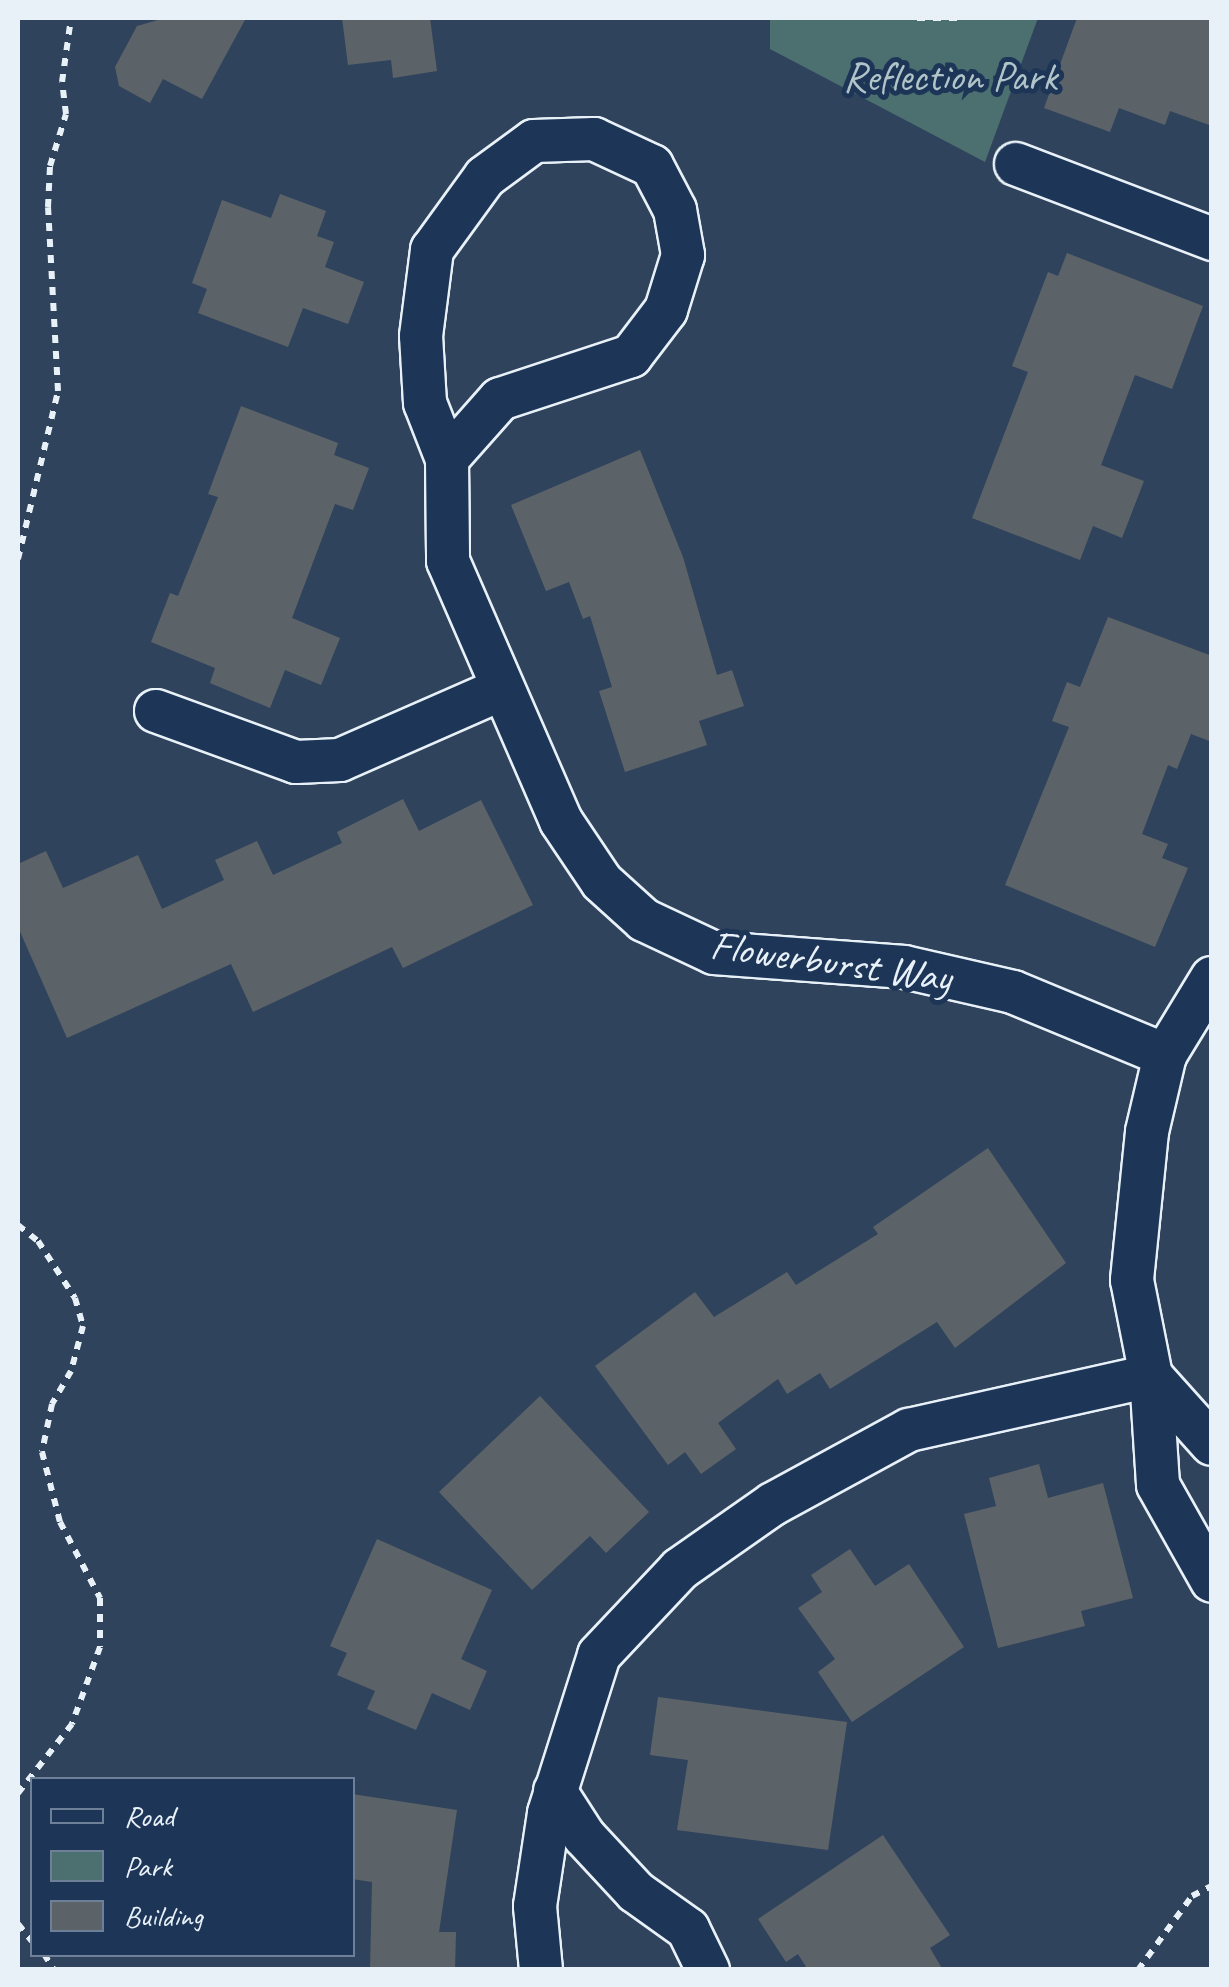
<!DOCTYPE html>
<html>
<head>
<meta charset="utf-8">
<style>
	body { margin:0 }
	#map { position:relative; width:1229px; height:1987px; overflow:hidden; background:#30435c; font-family:Caveat,sans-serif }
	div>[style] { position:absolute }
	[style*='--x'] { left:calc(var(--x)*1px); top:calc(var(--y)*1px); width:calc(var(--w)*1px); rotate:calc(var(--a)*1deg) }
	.green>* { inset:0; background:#4c6f70 }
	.building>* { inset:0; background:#5c6368 }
	.path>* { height:6px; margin-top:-3px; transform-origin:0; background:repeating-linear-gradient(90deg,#e8f1f8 0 8px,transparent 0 16px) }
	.roads { filter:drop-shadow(2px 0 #e8f1f8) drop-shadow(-2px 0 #e8f1f8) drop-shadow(0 2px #e8f1f8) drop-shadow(0 -2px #e8f1f8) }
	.street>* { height:42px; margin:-21px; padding:0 21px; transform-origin:21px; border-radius:21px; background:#1d3557 }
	span { translate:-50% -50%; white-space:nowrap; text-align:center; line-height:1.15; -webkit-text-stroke:10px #1d3557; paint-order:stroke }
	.park-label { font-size:42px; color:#b1c4c8 }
	.street-label { font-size:42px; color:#e8f1f8 }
	.frame { position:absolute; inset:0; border:20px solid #e8f1f8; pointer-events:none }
	.legend { position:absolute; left:30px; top:1777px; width:325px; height:180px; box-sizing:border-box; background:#1d3557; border:2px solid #6e8097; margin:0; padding:12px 18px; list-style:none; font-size:30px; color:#e8f1f8 }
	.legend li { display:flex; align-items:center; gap:20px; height:50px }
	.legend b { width:50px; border:2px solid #6e8097 }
</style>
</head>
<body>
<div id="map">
	<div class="green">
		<div style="clip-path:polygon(770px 18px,1038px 18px,985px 162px,770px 49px)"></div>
	</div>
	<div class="building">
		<div style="clip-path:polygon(165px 18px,246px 18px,202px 99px,163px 79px,150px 103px,119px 86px,115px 67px,137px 26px)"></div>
		<div style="clip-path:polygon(342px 18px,430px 18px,437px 71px,393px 78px,391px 60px,348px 65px)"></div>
		<div style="clip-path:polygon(1077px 18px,1212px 18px,1212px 126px,1170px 111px,1165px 125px,1119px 108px,1110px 132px,1044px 108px)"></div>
		<div style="clip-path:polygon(280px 194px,326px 211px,317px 236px,334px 242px,325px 267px,364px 282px,348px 324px,303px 308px,288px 347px,198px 313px,207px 289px,192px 283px,222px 200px,271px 218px)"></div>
		<div style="clip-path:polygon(1067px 253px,1203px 306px,1172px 389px,1135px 375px,1101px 465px,1144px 481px,1122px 538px,1093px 526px,1080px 560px,972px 518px,1028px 372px,1012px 366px,1048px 272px,1058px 276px)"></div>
		<div style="clip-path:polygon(241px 406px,338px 443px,334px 455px,369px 468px,353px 510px,335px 504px,292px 618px,340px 638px,321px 685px,285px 670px,270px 708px,210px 683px,215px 668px,151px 642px,170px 593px,178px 596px,218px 497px,208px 494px)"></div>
		<div style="clip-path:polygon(640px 450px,683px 557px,717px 675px,732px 670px,744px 706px,699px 721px,707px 745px,625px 772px,599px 691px,612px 687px,590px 616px,583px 619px,569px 582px,546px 591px,511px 505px)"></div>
		<div style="clip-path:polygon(1108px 617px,1212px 656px,1212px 742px,1191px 734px,1177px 769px,1168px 765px,1142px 834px,1168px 844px,1162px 858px,1188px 868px,1155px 947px,1005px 885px,1069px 727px,1052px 721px,1067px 682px,1080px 687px)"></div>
		<div style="clip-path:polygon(403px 799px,419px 831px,481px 800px,533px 905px,403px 968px,392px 947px,253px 1012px,231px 964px,67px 1038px,18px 927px,18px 864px,46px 851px,63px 888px,138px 855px,162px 909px,224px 880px,215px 860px,257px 841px,273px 875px,342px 843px,337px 832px)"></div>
		<div style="clip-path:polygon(988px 1148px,1066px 1263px,955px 1348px,937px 1322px,830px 1389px,820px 1373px,787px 1394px,778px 1379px,718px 1423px,736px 1449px,701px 1474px,685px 1452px,668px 1465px,595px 1366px,695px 1292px,714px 1317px,787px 1272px,796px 1285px,878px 1234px,873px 1227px)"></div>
		<div style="clip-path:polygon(540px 1396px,649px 1512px,606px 1553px,590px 1536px,532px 1590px,439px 1492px)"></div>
		<div style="clip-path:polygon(1039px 1464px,1048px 1498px,1103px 1483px,1133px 1598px,1081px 1611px,1085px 1626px,998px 1648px,964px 1514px,996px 1506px,989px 1478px)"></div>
		<div style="clip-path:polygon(377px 1539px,492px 1590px,461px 1659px,487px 1671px,470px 1710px,432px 1693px,416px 1730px,367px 1709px,375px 1691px,337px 1675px,347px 1653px,330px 1646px)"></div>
		<div style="clip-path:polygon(850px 1549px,875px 1586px,909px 1564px,964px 1647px,852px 1722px,818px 1672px,835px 1659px,798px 1608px,822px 1592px,811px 1575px)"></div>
		<div style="clip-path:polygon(658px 1697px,847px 1722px,828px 1850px,677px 1830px,688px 1760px,650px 1755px)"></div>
		<div style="clip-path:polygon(352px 1794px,457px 1810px,439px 1932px,456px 1932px,455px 1970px,370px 1970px,372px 1882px,352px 1879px)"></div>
		<div style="clip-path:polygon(883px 1835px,950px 1935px,930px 1948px,943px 1970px,808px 1970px,798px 1954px,786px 1962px,758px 1919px)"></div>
	</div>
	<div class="path">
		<div style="--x:917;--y:18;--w:43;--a:0"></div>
		<div style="--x:18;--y:559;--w:173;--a:-76.6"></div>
		<div style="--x:58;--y:391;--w:184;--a:-93.1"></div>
		<div style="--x:48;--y:207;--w:41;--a:-87.2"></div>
		<div style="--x:50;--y:166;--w:54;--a:-72.9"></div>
		<div style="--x:66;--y:114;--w:32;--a:-97"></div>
		<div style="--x:62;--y:82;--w:65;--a:-82"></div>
		<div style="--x:18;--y:1225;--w:26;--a:39"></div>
		<div style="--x:38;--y:1241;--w:68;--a:57"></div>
		<div style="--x:75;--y:1298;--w:29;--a:74"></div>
		<div style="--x:83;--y:1326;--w:47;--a:104.9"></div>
		<div style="--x:71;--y:1371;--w:38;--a:120"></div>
		<div style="--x:52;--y:1404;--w:49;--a:101.8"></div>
		<div style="--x:42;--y:1452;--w:72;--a:75.6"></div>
		<div style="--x:60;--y:1522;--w:86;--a:62.2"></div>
		<div style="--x:100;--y:1598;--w:49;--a:90"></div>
		<div style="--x:100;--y:1647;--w:82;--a:110"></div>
		<div style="--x:72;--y:1724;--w:88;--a:128"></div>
		<div style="--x:18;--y:1924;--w:22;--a:51"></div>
		<div style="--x:44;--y:1954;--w:19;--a:58"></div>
		<div style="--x:1138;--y:1970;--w:92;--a:-53.9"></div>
		<div style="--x:1192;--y:1896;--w:22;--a:-27"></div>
	</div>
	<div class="roads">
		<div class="street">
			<div style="--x:1016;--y:164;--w:210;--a:20.9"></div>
			<div style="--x:447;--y:459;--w:60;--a:-111.4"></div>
			<div style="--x:425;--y:403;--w:67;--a:-93.4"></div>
			<div style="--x:421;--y:336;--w:87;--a:-82.7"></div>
			<div style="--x:432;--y:250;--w:90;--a:-54"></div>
			<div style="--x:485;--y:177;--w:61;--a:-36.3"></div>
			<div style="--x:534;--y:141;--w:60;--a:-1.9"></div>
			<div style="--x:594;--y:139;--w:64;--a:25"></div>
			<div style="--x:652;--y:166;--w:50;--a:62.4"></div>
			<div style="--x:675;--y:210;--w:46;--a:79.9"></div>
			<div style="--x:683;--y:255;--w:58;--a:107.2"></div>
			<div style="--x:666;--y:310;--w:58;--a:127.3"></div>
			<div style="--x:631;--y:356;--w:138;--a:161.8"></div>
			<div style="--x:500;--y:399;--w:80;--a:131.5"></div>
			<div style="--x:447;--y:459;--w:102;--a:89.4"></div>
			<div style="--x:448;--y:561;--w:283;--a:66.5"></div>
			<div style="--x:561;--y:821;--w:73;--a:56.1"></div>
			<div style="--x:602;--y:882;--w:57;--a:42.1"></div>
			<div style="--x:644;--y:920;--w:77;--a:25.2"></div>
			<div style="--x:714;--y:953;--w:191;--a:4.2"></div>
			<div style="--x:904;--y:967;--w:112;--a:12.9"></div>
			<div style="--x:1013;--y:992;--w:165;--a:22.5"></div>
			<div style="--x:156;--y:711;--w:149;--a:20"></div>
			<div style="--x:296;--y:762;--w:44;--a:-2.6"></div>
			<div style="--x:340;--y:760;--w:177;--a:-23.7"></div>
			<div style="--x:1212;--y:978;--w:90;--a:121.4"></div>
			<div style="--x:1165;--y:1055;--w:79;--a:103.2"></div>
			<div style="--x:1147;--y:1132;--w:149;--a:95.8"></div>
			<div style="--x:1132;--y:1280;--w:98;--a:78.8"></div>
			<div style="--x:1151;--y:1376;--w:109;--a:86.3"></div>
			<div style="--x:1158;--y:1485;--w:110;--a:60.6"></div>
			<div style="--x:1151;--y:1376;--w:91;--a:48.1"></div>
			<div style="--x:555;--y:1791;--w:54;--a:57.2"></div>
			<div style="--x:584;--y:1836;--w:76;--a:47.1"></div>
			<div style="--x:636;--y:1892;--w:64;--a:35.4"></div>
			<div style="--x:688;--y:1929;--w:46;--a:64"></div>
			<div style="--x:541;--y:1970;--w:64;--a:-95.4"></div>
			<div style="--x:535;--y:1906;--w:94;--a:-81.4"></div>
			<div style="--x:549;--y:1813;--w:166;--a:-72.4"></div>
			<div style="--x:599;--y:1655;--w:118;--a:-46.7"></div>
			<div style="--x:680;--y:1569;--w:113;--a:-35"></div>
			<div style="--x:773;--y:1504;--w:155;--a:-28.6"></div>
			<div style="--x:909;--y:1430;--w:248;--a:-12.6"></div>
		</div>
	</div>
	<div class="park-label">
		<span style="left:950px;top:77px">Reflection Park</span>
	</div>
	<div class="street-label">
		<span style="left:831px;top:962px;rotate:8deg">Flowerburst Way</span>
	</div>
	<div class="frame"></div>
	<ul class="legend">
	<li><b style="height:12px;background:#1d3557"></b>Road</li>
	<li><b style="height:28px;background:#4c6f70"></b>Park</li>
	<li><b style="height:28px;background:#5c6368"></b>Building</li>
	</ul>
</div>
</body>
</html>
